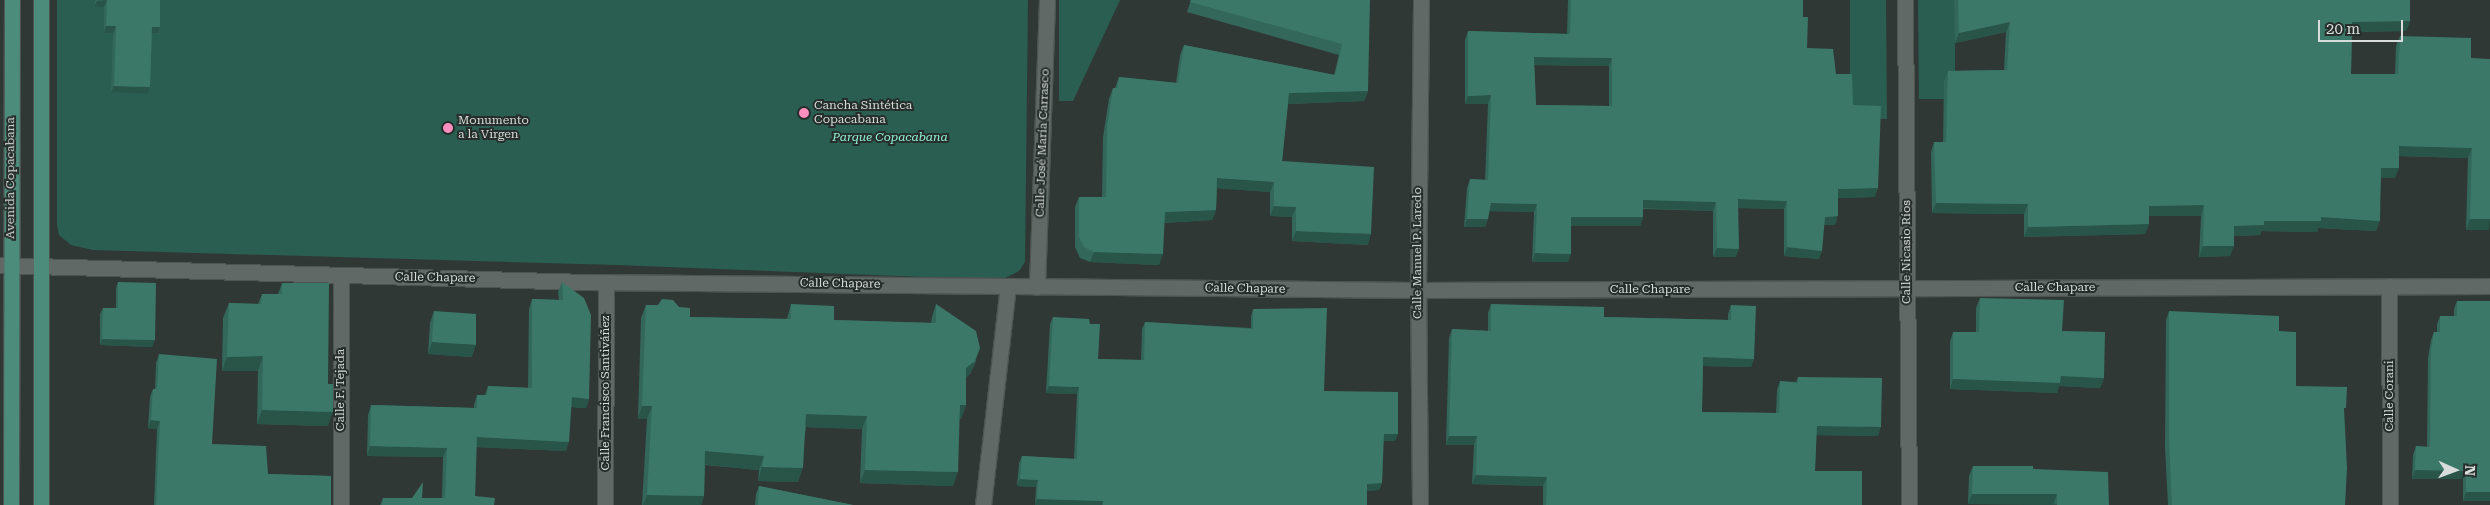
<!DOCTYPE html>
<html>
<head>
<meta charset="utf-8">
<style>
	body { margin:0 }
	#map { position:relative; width:2490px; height:505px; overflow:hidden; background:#303835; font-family:"Roboto Serif",serif }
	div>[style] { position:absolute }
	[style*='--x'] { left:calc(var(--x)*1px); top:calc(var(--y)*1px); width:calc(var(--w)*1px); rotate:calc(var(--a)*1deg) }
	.green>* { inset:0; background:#2a5e50 }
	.roads { filter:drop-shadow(1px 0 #4e5452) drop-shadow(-1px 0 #4e5452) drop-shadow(0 1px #4e5452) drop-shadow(0 -1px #4e5452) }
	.minor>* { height:15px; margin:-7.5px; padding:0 7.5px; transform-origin:7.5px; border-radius:7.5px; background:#606966 }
	.major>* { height:15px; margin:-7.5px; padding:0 7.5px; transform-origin:7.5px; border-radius:7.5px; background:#4c8c7b }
	.wall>* { inset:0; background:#336759 }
	.shaded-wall>* { inset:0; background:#295448 }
	.building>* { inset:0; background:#3b7867 }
	.dots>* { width:14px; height:14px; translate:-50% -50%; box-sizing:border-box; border:2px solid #262e2b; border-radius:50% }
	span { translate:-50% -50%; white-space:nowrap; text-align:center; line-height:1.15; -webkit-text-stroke:4px #262e2b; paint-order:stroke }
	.poi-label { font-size:12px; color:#d8dddb }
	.left { translate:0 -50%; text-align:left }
	.park-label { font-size:12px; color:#93f2d6; font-style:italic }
	.street-label { font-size:12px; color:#d8dddb }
	.north { position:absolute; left:2430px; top:445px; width:50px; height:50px; -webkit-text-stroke:4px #262e2b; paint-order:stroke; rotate:92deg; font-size:14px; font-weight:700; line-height:20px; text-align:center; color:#d8dddb }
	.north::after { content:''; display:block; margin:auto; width:18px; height:22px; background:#d8dddb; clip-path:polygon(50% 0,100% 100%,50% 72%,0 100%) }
	.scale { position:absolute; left:2318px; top:20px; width:85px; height:22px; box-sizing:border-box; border:2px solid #d8dddb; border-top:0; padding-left:6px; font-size:15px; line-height:18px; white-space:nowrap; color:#d8dddb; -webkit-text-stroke:4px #262e2b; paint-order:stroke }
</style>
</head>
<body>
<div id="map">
	<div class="green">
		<div style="clip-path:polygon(57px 0,1028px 0,1025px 262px,1019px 271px,1001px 280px,617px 265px,93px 250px,71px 245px,59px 235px,57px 225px)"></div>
		<div style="clip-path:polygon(1059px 0,1120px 0,1073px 101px,1059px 101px)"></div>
		<div style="clip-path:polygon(1850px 0,1886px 0,1887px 119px,1850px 119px)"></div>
		<div style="clip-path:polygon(1918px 0,1955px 0,1955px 99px,1919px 99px)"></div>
	</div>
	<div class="roads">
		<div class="minor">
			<div style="--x:1905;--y:0;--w:505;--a:89.55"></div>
			<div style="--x:0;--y:265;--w:588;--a:1.66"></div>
			<div style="--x:588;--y:282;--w:830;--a:0.55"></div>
			<div style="--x:1418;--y:290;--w:1072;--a:-0.21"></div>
			<div style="--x:341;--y:275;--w:230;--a:90"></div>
			<div style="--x:2389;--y:286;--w:219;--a:89.7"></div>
			<div style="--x:1037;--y:287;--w:287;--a:-88"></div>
			<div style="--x:605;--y:505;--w:223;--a:-89.7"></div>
			<div style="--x:983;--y:505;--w:220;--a:-83.5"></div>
			<div style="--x:1420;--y:505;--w:215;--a:-90.5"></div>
			<div style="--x:1418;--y:290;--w:290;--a:-89.4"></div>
		</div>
		<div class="major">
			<div style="--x:41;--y:0;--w:505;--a:90"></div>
			<div style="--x:11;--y:505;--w:505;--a:-89.89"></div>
		</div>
	</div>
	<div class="wall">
		<div style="clip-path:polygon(95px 0,160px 0,160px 27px,158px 33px,152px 33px,150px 87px,148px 94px,111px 92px,113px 33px,104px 33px,104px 7px,94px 7px)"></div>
		<div style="clip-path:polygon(1191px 0,1362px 0,1368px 91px,1364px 101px,1288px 104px,1282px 161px,1368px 245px,1292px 241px,1292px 217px,1270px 216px,1270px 192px,1217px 188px,1216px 210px,1212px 220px,1164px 223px,1159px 265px,1090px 262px,1080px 258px,1075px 247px,1075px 207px,1079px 197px,1102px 197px,1103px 137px,1109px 99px,1113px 88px,1115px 88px,1119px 77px,1176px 83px,1180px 55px,1184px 45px,1334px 75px,1339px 55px,1187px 12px)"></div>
		<div style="clip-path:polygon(evenodd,1568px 0,1803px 0,1803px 17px,1807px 48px,1836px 74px,1853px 105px,1875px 197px,1838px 198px,1835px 225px,1824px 225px,1819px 259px,1784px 256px,1784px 209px,1738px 208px,1736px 257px,1713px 257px,1713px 211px,1643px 209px,1643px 217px,1640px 226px,1571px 226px,1568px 262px,1532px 262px,1534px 212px,1489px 211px,1485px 227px,1464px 227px,1467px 188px,1470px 179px,1485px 180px,1488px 104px,1465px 104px,1465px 40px,1468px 31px,1567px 34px,1568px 0,1534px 65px,1609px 66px,1609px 106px,1536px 105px,1534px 65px)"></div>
		<div style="clip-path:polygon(1954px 0,2410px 0,2410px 21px,2406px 31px,2352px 32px,2351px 74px,2395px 74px,2396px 46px,2400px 36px,2471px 58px,2489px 230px,2466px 230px,2468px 158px,2399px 156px,2395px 178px,2381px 178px,2376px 231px,2318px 228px,2317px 232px,2261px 231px,2260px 235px,2234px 236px,2230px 256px,2199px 257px,2201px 216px,2149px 216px,2149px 224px,2145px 234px,2024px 237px,2024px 214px,1932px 213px,1931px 152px,1934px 142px,1943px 142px,1944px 81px,1948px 71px,2004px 70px,2006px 32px,1955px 43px)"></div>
		<div style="clip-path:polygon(118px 282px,152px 347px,100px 345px,100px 314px,103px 308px,116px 308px,116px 288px)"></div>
		<div style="clip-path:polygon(562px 282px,589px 399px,586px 408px,571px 407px,566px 451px,476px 447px,475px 496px,494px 505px,380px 505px,383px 498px,442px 498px,443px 457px,367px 456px,368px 415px,371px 405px,474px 408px,474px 405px,477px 395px,485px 395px,488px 386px,528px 388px,529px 309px,532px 299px,559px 300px,558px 292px)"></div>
		<div style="clip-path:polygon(282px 283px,328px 384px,328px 426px,257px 424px,258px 371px,222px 371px,223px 318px,229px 303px,258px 304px,262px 294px,278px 294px)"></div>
		<div style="clip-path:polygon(1980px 298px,2062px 331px,2104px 378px,2100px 388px,2059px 386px,2057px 393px,1950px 389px,1950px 342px,1953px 332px,1976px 332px,1976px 308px)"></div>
		<div style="clip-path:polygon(2457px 301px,2490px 501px,2463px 501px,2463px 479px,2412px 479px,2413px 455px,2416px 446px,2427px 447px,2428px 358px,2431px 340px,2434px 332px,2437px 332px,2437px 324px,2440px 316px,2454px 316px,2454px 309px)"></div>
		<div style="clip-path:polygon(791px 304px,834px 320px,931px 323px,932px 317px,936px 304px,976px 361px,970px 374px,966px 377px,966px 405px,961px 419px,959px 418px,953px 486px,860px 483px,862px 429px,806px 427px,798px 482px,758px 481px,759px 470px,705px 465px,704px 496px,701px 505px,642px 505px,647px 419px,638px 419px,641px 318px,646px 305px,679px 307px,690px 317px,787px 319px)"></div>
		<div style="clip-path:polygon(1491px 304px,1604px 317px,1728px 320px,1728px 314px,1731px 305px,1754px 359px,1751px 367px,1703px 366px,1702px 412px,1776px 413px,1777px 390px,1780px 381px,1796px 382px,1798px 377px,1878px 436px,1816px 435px,1815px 471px,1862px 505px,1543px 505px,1543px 486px,1472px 484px,1474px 445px,1446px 445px,1449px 338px,1452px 329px,1488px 331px,1488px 313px)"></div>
		<div style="clip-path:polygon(1253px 309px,1324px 391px,1395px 441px,1383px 441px,1382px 483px,1379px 490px,1367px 491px,1367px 505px,1035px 505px,1036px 487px,1017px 486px,1019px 463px,1022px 456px,1074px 459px,1077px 394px,1046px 393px,1050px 324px,1053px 317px,1090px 324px,1098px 359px,1141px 360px,1142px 329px,1145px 322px,1251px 328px,1251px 316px)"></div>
		<div style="clip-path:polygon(434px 311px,472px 357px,428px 354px,430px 323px)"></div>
		<div style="clip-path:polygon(2169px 311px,2279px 331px,2296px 386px,2344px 415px,2345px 505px,2168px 505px,2165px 448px,2166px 320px)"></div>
		<div style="clip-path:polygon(159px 354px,212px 444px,268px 474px,331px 476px,331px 505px,154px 505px,157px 429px,148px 428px,150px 397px,153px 389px,155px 389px,156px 363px)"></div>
		<div style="clip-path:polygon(1973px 466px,2033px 469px,2109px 505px,1968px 504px,1969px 476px)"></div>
		<div style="clip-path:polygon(759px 486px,853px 505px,755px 505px,756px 494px)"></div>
	</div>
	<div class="shaded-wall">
		<div style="clip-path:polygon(107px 0,104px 7px,94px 7px,97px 1px)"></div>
		<div style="clip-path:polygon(2410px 21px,2406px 31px,2348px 32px,2352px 22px)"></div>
		<div style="clip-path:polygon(2010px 22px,2006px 32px,1955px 43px,1959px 33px)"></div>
		<div style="clip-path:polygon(106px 26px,116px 26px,113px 33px,104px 33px)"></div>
		<div style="clip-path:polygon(152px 27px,160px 27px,158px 33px,150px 33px)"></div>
		<div style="clip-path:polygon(1534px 57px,1612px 58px,1609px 66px,1531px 65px)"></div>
		<div style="clip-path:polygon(114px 86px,150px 87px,148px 94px,111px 92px)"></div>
		<div style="clip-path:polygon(1368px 91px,1364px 101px,1285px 104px,1289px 93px)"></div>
		<div style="clip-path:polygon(1491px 95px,1488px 104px,1465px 104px,1468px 96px)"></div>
		<div style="clip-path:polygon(2399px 146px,2472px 148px,2468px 158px,2395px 156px)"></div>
		<div style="clip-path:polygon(2381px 168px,2399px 168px,2395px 178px,2377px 178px)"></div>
		<div style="clip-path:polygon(1217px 178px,1274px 182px,1270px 192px,1213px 188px)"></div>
		<div style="clip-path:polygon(1878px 188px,1875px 197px,1835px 198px,1838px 189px)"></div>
		<div style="clip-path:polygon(1738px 199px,1787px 201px,1784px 209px,1735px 208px)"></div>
		<div style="clip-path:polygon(1643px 200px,1716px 202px,1713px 211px,1640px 208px)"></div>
		<div style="clip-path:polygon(1491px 203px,1537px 204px,1534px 212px,1488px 211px)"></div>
		<div style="clip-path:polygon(1936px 203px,2028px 204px,2024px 214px,1932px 213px)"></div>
		<div style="clip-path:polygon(2204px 205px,2201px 216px,2145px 216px,2149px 206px)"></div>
		<div style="clip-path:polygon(1274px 206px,1296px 207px,1292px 217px,1270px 216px)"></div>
		<div style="clip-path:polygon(1216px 210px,1212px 220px,1161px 223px,1165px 212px)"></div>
		<div style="clip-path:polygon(1838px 216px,1835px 225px,1822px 225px,1825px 217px)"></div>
		<div style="clip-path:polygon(1571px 217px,1643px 217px,1640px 226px,1568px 226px)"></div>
		<div style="clip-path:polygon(2321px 217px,2380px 221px,2376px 231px,2318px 228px,2317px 232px,2261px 231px,2260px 235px,2230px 236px,2234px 226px,2264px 221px)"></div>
		<div style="clip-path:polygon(1467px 219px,1488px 219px,1485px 227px,1464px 227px)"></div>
		<div style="clip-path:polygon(2470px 219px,2490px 219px,2489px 230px,2466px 230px)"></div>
		<div style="clip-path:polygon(2149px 224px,2145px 234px,2024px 237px,2028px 227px)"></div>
		<div style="clip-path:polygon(1296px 231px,1371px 234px,1368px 245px,1292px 241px)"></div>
		<div style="clip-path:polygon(2203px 246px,2234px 246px,2230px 256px,2199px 257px)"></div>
		<div style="clip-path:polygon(1787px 247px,1822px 251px,1819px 259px,1784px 256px)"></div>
		<div style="clip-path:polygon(1717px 248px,1739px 249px,1736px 257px,1713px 257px)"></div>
		<div style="clip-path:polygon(1094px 252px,1163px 254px,1159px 265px,1090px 262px)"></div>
		<div style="clip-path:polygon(1535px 253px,1571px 254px,1568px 262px,1532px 262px)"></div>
		<div style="clip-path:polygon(102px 339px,155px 340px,152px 347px,100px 345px)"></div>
		<div style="clip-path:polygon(432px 342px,476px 345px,472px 357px,428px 354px)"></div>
		<div style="clip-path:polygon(980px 348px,970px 374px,962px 381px,966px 368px)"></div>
		<div style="clip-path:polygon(263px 356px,258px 371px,222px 371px,227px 357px)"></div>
		<div style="clip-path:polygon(1703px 357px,1754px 359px,1751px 367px,1700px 366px)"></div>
		<div style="clip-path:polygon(2061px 376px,2104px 378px,2100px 388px,2059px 386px,2057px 393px,1950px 389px,1953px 379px)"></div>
		<div style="clip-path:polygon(1049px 386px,1079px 387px,1077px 394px,1046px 393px)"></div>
		<div style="clip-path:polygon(572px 397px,589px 399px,586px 408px,568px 407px)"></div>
		<div style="clip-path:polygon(960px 405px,966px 405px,961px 419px,955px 418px)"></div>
		<div style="clip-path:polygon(642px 406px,652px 406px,647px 419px,638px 419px)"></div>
		<div style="clip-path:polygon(262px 410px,333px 412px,328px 426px,257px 424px)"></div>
		<div style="clip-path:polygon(806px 414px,867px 416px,862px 429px,802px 427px)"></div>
		<div style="clip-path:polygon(151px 420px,160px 421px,157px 429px,148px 428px)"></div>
		<div style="clip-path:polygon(1817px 426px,1881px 427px,1878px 436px,1813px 435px)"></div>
		<div style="clip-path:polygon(1384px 434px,1398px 434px,1395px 441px,1381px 441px)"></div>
		<div style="clip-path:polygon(1449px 436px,1477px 436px,1474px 445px,1446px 445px)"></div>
		<div style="clip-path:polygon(477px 437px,569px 442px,566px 451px,473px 447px)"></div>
		<div style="clip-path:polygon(370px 446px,447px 448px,443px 457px,367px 456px)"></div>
		<div style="clip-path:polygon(705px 451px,764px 456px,759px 470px,700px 464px)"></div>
		<div style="clip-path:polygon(762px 467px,803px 468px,798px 482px,758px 481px)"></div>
		<div style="clip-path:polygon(865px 470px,958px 472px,953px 486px,860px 483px)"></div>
		<div style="clip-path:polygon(2415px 470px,2466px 471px,2463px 479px,2412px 479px)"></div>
		<div style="clip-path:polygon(1476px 475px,1547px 477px,1543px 486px,1472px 484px)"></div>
		<div style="clip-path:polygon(1020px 479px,1038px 480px,1036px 487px,1017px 486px)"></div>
		<div style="clip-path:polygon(1382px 483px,1379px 490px,1365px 491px,1367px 484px)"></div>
		<div style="clip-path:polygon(2466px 492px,2490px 492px,2490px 501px,2463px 501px)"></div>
		<div style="clip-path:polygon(1972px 494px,2057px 494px,2053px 505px,1968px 504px)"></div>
		<div style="clip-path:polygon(647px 495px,704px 496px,701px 505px,643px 505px)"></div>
		<div style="clip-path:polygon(1037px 499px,1103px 501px,1102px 505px,1035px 505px)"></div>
	</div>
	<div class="building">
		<div style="clip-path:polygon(97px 0,160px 0,160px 27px,152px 27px,150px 87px,114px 86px,116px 26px,106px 26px,107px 0)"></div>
		<div style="clip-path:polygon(1191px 0,1370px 0,1368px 91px,1289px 93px,1282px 161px,1374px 167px,1371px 234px,1296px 231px,1296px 207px,1274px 206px,1274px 182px,1217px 178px,1216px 210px,1165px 212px,1163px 254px,1094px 252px,1084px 247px,1079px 237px,1079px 197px,1106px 197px,1107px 127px,1113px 88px,1117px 88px,1119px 77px,1178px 83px,1184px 45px,1335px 75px,1342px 44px,1190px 2px)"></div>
		<div style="clip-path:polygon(evenodd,1571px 0,1803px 0,1803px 17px,1808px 17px,1807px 48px,1833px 49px,1836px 74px,1852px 74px,1853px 105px,1881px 106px,1878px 188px,1838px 189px,1838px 216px,1825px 217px,1822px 251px,1787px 247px,1787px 201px,1738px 199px,1739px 249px,1717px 248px,1716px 202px,1643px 200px,1643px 217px,1571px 217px,1571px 254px,1535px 253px,1537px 204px,1491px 203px,1488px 219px,1467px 219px,1470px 179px,1488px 180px,1491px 95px,1468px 96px,1468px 31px,1570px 34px,1571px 0,1534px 57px,1612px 58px,1612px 106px,1536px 105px,1534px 57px)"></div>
		<div style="clip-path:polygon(1958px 0,2410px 0,2410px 21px,2352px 22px,2351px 74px,2398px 74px,2400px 36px,2471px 38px,2471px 58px,2490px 59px,2490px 219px,2470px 219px,2472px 148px,2399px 146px,2399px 168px,2381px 168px,2380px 221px,2321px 217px,2321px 221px,2264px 221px,2264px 225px,2234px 226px,2234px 246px,2203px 246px,2204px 205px,2149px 206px,2149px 224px,2028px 227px,2028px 204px,1936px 203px,1934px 142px,1946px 142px,1948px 71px,2007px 70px,2010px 22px,1959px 33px)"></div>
		<div style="clip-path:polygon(118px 282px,156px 283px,155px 340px,102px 339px,103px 308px,118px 308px)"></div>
		<div style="clip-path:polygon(562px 282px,584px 298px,591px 315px,589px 399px,572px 397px,569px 442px,477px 437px,475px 496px,495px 498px,494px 505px,382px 505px,383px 498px,412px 498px,423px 482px,422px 498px,445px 498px,447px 448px,370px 446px,371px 405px,477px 408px,477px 395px,487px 395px,488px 386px,532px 388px,532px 299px,563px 300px)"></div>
		<div style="clip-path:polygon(282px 283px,329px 283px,328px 384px,333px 384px,333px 412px,262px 410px,263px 356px,227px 357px,229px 303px,261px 304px,262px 294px,282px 294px)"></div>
		<div style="clip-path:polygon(1980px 298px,2064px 300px,2062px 331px,2105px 332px,2104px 378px,2061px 376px,2060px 383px,1953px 379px,1953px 332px,1979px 332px)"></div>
		<div style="clip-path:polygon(662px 299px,673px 300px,679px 307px,690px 308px,690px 317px,791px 319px,791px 304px,834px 306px,834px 320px,936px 323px,936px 304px,976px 331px,980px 348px,975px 361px,966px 368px,966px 405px,960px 405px,958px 472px,865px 470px,867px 416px,806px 414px,803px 468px,762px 467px,764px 456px,705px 451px,704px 496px,647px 495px,652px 406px,642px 406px,646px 305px,658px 305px)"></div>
		<div style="clip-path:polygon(2457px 301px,2490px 301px,2490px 492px,2466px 492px,2466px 471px,2415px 470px,2416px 446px,2430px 447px,2431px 350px,2434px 332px,2440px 332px,2440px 316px,2457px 316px)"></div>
		<div style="clip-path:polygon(1491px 304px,1604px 307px,1604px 317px,1731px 320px,1731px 305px,1756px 306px,1754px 359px,1703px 357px,1702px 412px,1779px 413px,1780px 381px,1798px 383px,1798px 377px,1882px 378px,1881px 427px,1817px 426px,1815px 471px,1862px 471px,1862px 505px,1546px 505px,1547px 477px,1476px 475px,1477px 436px,1449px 436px,1452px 329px,1491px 331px)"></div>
		<div style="clip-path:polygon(1327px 308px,1324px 391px,1398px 392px,1398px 434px,1384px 434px,1382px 483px,1367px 484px,1367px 505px,1103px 505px,1103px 501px,1037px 499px,1038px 480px,1020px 479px,1022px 456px,1077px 459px,1079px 387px,1049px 386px,1053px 317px,1089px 319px,1090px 324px,1100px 324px,1098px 359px,1144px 360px,1145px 322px,1253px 329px,1253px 309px)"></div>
		<div style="clip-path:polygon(434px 311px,476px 314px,476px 345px,432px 342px)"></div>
		<div style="clip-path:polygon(2169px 311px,2279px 316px,2279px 331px,2296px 332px,2296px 386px,2347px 387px,2346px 408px,2344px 408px,2347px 468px,2345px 505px,2172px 505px,2169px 439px)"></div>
		<div style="clip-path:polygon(159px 354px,217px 359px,212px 444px,266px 446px,268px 474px,331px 476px,331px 505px,156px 505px,160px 421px,151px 420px,153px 389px,157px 389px)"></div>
		<div style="clip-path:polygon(1973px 466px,2033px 466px,2033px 469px,2108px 472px,2109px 505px,2057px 505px,2057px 494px,1972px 494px)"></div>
		<div style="clip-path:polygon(759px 486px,853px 505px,758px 505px)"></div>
	</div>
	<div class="dots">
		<div style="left:804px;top:113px;background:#fd8ec0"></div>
		<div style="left:448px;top:128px;background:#fd8ec0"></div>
	</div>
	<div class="poi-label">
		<span class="left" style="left:814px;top:113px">Cancha Sintética<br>Copacabana</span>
		<span class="left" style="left:458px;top:128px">Monumento<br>a la Virgen</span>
	</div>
	<div class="park-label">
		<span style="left:890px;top:138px">Parque Copacabana</span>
	</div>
	<div class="street-label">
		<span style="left:1043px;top:143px;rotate:-88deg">Calle José María Carrasco</span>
		<span style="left:11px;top:178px;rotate:-90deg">Avenida Copacabana</span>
		<span style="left:1907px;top:252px;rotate:-90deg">Calle Nicasio Ríos</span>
		<span style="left:1418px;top:253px;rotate:-90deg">Calle Manuel P. Laredo</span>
		<span style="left:435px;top:278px;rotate:1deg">Calle Chapare</span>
		<span style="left:840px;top:284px;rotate:1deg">Calle Chapare</span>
		<span style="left:2055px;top:288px">Calle Chapare</span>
		<span style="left:1245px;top:289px;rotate:1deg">Calle Chapare</span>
		<span style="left:1650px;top:290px">Calle Chapare</span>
		<span style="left:341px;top:390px;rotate:-90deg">Calle F. Tejada</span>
		<span style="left:606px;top:393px;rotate:-90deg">Calle Francisco Santiváñez</span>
		<span style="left:2390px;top:396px;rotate:-90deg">Calle Corani</span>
	</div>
	<div class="north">N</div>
	<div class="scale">20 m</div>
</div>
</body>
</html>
